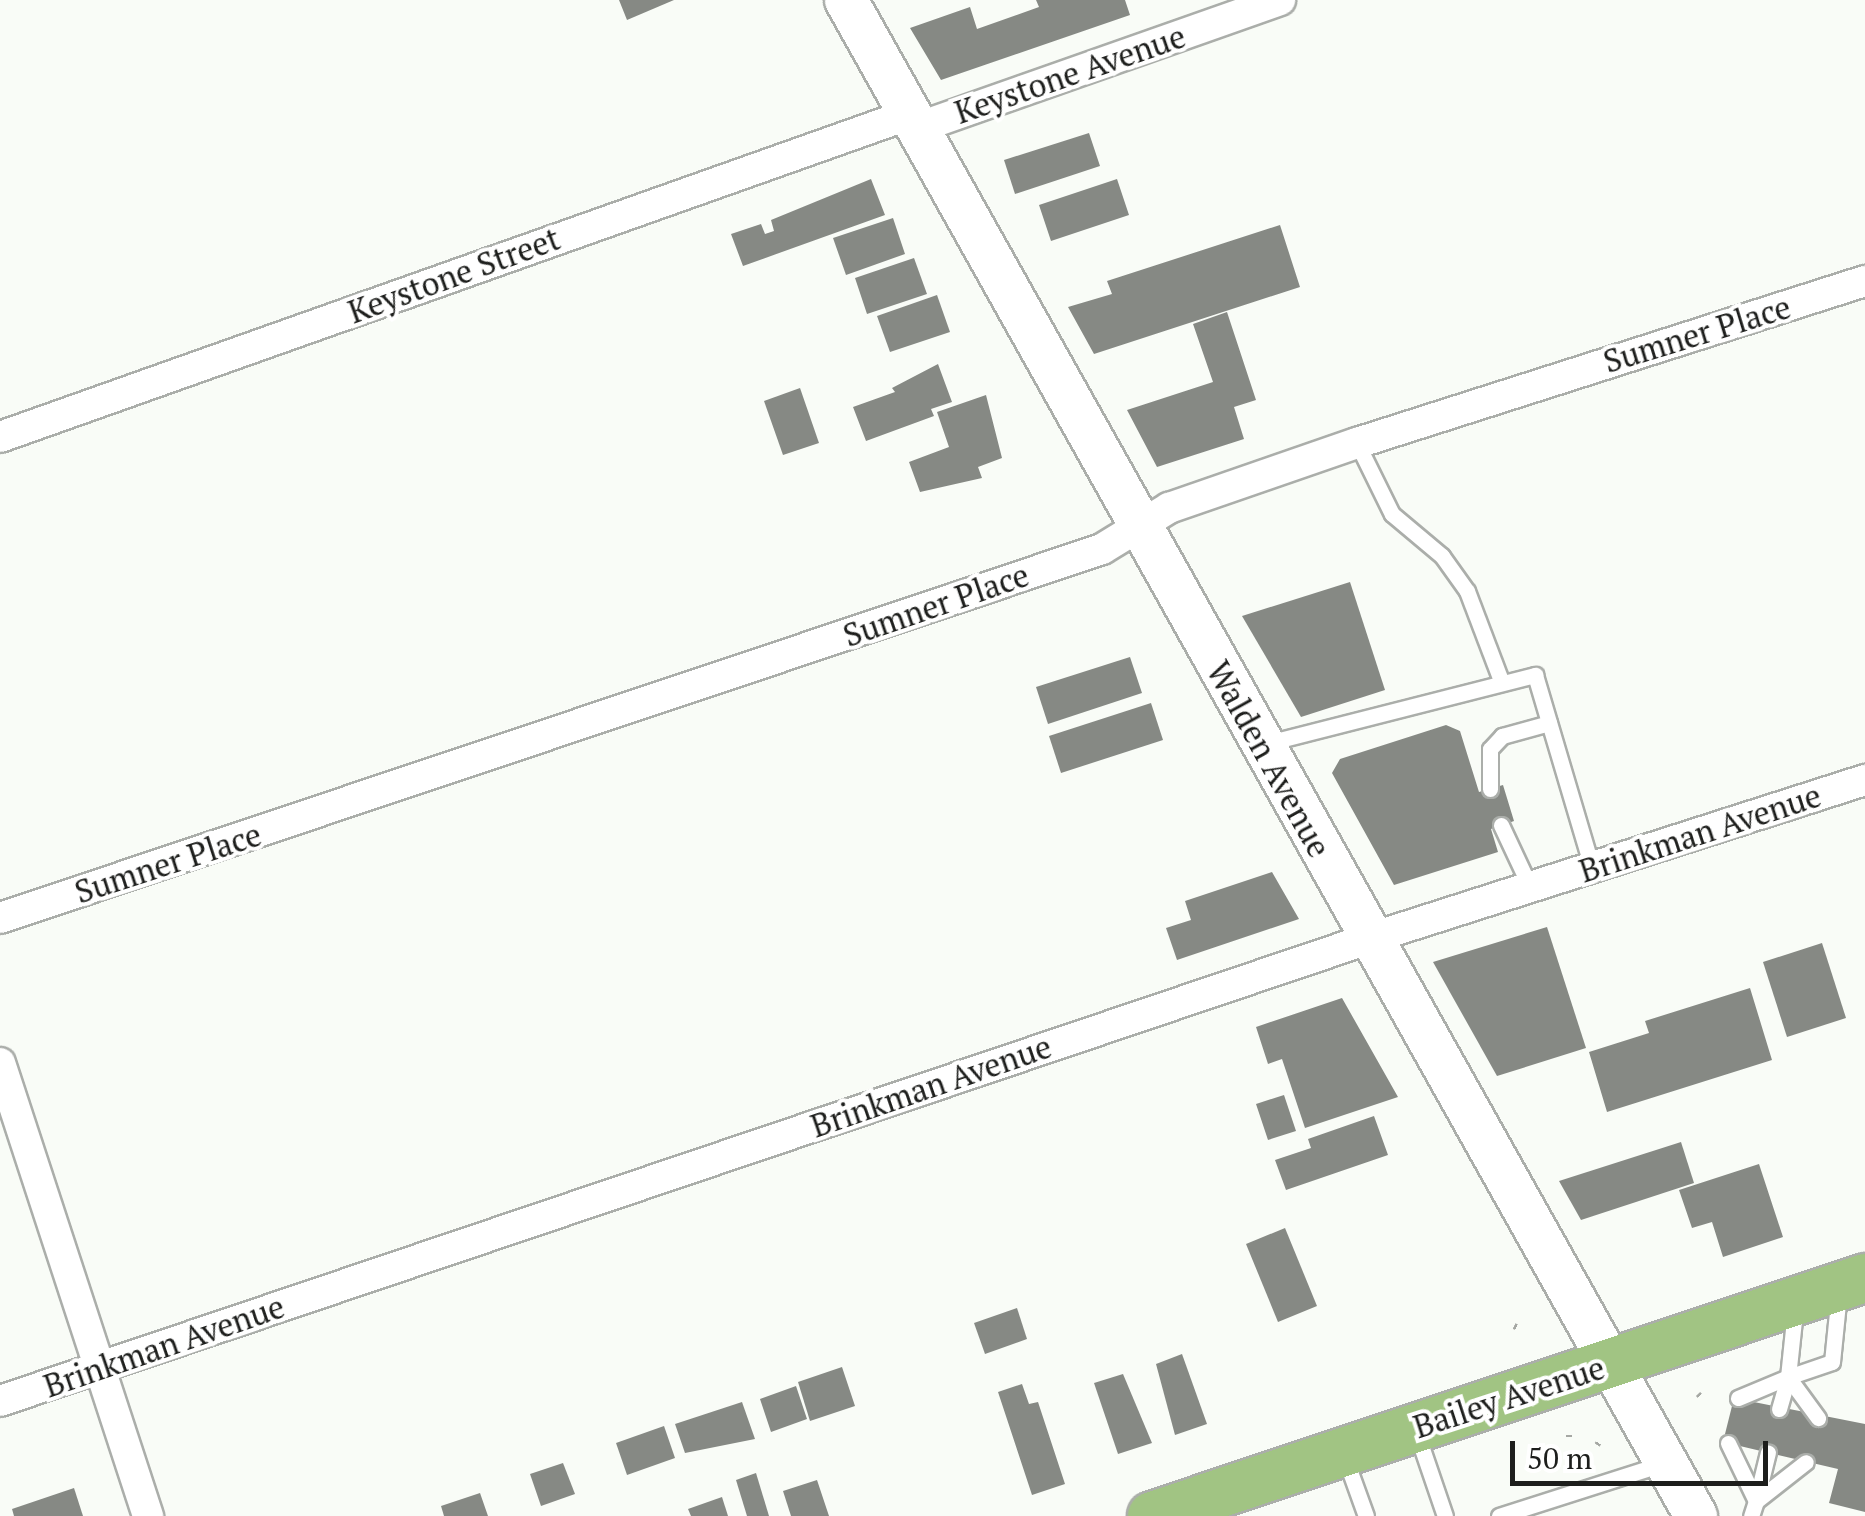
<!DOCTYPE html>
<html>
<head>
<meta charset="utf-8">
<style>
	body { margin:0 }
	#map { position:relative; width:1865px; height:1516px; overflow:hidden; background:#f9fcf7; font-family:"PT Serif",serif }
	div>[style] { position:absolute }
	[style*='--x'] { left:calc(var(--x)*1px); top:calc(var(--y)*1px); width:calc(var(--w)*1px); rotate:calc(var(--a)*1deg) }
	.building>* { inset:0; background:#868984 }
	.path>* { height:6px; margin-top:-3px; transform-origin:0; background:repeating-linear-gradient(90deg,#a6a8a4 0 2.5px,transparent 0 10.5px) }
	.roads { filter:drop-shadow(2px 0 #abaeaa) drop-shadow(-2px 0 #abaeaa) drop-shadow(0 2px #abaeaa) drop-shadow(0 -2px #abaeaa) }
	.lane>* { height:15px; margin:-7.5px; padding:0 7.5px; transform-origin:7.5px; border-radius:7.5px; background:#fff }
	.street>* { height:30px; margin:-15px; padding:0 15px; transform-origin:15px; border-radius:15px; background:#fff }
	.secondary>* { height:42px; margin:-21px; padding:0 21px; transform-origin:21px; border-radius:21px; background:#fff }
	.primary>* { height:48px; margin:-24px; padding:0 24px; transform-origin:24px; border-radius:24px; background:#a1c483 }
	span { translate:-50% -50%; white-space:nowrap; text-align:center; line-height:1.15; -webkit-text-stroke:8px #fff; paint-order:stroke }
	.street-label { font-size:32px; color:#1d1e1c }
	.scale { position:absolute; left:1510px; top:1441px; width:258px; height:45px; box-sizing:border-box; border:5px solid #1d1e1c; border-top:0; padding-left:12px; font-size:30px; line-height:35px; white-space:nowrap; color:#1d1e1c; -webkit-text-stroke:8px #fff; paint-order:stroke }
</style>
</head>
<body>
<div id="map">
	<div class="building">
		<div style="clip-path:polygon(619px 0,674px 0,627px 20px)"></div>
		<div style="clip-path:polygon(1036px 0,1125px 0,1130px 15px,941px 80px,910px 28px,970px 7px,977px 29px,1039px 7px)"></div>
		<div style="clip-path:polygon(1089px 133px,1100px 166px,1015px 194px,1004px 160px)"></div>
		<div style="clip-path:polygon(871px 179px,885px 215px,743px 266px,731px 234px,761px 224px,765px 234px,774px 231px,771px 220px)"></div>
		<div style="clip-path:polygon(1117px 179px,1129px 215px,1051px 241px,1039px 205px)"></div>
		<div style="clip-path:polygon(893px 218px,905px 254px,846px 275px,833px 238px)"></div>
		<div style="clip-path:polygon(1280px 225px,1300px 287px,1094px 354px,1068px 307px,1112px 294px,1107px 281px)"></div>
		<div style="clip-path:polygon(914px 258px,927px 294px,867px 314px,855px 278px)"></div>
		<div style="clip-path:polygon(937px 295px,950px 332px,890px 352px,877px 316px)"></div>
		<div style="clip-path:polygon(1227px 312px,1256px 400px,1234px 407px,1244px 439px,1157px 467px,1127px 410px,1213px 382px,1193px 324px)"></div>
		<div style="clip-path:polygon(938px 364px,952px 402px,931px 409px,934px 416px,866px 441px,853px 407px,895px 392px,892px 388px)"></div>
		<div style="clip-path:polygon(800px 388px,819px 443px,783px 455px,764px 401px)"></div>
		<div style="clip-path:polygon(986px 395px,1002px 458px,978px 467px,982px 478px,920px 492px,909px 462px,949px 447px,937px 412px)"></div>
		<div style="clip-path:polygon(1350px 582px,1385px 690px,1301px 717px,1242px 616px)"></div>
		<div style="clip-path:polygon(1130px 657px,1142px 693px,1048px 724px,1036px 687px)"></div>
		<div style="clip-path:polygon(1151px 703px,1163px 740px,1061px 773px,1049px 736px)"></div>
		<div style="clip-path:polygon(1446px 725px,1460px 731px,1479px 792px,1503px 785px,1514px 821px,1491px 829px,1498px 852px,1394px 885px,1332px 773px,1340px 759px)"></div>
		<div style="clip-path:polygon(1272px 872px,1299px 919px,1177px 960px,1166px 928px,1191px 920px,1185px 901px)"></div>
		<div style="clip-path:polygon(1547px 927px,1586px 1048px,1497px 1076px,1433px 962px)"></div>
		<div style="clip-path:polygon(1822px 943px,1846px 1018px,1787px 1037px,1763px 962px)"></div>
		<div style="clip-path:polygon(1750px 988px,1772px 1060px,1607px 1112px,1589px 1052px,1649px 1033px,1645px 1021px)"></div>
		<div style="clip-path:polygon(1342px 998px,1398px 1097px,1305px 1128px,1282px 1059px,1268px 1064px,1256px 1027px)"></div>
		<div style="clip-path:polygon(1284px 1095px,1296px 1131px,1268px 1140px,1256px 1104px)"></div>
		<div style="clip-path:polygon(1374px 1116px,1388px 1155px,1286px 1190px,1275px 1160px,1311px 1148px,1308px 1139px)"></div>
		<div style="clip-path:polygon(1681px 1142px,1694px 1183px,1581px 1220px,1559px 1181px)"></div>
		<div style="clip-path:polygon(1759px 1164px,1783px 1237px,1723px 1257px,1712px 1222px,1692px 1228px,1679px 1190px)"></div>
		<div style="clip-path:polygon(1285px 1228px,1317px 1306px,1278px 1322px,1246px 1244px)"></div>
		<div style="clip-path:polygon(1017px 1308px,1027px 1339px,985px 1354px,974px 1323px)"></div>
		<div style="clip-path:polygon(1182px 1354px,1207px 1424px,1175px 1435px,1156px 1364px)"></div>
		<div style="clip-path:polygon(842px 1367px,855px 1406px,810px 1421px,798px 1382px)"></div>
		<div style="clip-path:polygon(1123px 1374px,1152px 1443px,1118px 1454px,1094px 1383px)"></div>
		<div style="clip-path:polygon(1022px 1384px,1029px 1404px,1038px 1402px,1065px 1484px,1032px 1495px,998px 1392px)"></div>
		<div style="clip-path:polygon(796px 1386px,807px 1419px,771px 1432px,760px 1399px)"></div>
		<div style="clip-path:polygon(1734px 1398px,1865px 1424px,1865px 1512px,1829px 1503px,1838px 1469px,1723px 1442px)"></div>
		<div style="clip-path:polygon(742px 1402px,755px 1439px,685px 1453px,675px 1424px)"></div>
		<div style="clip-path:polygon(664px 1426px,675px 1458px,627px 1475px,616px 1443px)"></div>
		<div style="clip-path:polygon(563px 1463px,575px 1494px,541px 1506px,530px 1474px)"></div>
		<div style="clip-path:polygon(756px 1473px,769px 1516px,747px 1516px,736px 1480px)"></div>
		<div style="clip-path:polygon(817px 1480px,829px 1516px,791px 1516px,783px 1491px)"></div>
		<div style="clip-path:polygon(74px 1488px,83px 1516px,14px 1516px,12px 1509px)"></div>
		<div style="clip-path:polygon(480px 1493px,488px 1516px,444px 1516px,441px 1506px)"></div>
		<div style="clip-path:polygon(722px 1497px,728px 1516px,691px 1516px,688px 1509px)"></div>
	</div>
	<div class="path">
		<div style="--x:1514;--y:1326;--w:7;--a:27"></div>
		<div style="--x:1698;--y:1394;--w:8;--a:45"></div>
		<div style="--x:1569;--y:1437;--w:6;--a:-90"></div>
		<div style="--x:1597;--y:1445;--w:7;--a:-56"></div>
	</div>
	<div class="roads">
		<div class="lane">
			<div style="--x:1357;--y:443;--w:79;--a:63.8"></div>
			<div style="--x:1392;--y:514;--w:65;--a:40"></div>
			<div style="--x:1442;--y:556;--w:43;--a:54.5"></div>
			<div style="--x:1467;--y:591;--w:98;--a:69.2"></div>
			<div style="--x:1268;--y:743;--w:276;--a:-14.3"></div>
			<div style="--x:1535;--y:675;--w:200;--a:73.5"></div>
			<div style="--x:1490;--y:789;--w:40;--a:-90"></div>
			<div style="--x:1490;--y:749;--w:18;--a:-47"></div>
			<div style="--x:1502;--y:736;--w:49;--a:-15.5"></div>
			<div style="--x:1501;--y:825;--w:68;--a:64.9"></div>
			<div style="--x:1788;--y:1377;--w:46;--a:-18.8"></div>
			<div style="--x:1832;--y:1362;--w:69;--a:-84.2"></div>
			<div style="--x:1788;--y:1377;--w:51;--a:53.8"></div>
			<div style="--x:1738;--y:1398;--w:54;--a:-22.8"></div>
			<div style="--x:1788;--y:1377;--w:67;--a:-84"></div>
			<div style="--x:1779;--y:1409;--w:33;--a:-74"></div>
			<div style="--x:1416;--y:1431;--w:90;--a:71.2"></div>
			<div style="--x:1728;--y:1443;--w:64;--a:64.2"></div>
			<div style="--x:1756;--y:1501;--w:16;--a:108"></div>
			<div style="--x:1344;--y:1455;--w:65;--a:70.2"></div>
			<div style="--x:1756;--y:1501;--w:63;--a:-38"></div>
			<div style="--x:1756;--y:1501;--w:50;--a:-76.2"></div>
			<div style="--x:1499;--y:1516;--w:171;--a:-17.7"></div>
		</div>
		<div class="street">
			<div style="--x:917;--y:128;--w:385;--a:-19.4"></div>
			<div style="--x:0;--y:437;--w:966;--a:-19.54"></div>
			<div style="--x:0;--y:918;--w:1162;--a:-18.51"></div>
			<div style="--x:1102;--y:549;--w:79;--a:-31.5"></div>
			<div style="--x:1169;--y:508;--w:199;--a:-19.1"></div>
			<div style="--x:1357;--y:443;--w:533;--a:-17.69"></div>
			<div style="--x:0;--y:1063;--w:477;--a:71.9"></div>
			<div style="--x:0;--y:1401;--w:1447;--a:-18.66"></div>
			<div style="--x:1371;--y:938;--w:519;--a:-17.74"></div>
		</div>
		<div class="secondary">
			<div style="--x:846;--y:0;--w:1738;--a:60.72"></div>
		</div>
		<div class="primary">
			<div style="--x:1152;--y:1516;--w:752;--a:-18.46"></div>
		</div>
	</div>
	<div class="street-label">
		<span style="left:1070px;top:74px;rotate:-19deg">Keystone Avenue</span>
		<span style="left:454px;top:275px;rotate:-20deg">Keystone Street</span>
		<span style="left:1697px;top:334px;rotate:-17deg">Sumner Place</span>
		<span style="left:936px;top:605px;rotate:-19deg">Sumner Place</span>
		<span style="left:1269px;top:759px;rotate:61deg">Walden Avenue</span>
		<span style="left:1700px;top:833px;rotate:-18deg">Brinkman Avenue</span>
		<span style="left:168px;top:863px;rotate:-18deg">Sumner Place</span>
		<span style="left:931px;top:1086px;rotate:-19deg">Brinkman Avenue</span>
		<span style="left:164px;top:1346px;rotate:-19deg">Brinkman Avenue</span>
		<span style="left:1509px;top:1397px;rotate:-18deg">Bailey Avenue</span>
	</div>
	<div class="scale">50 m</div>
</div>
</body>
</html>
